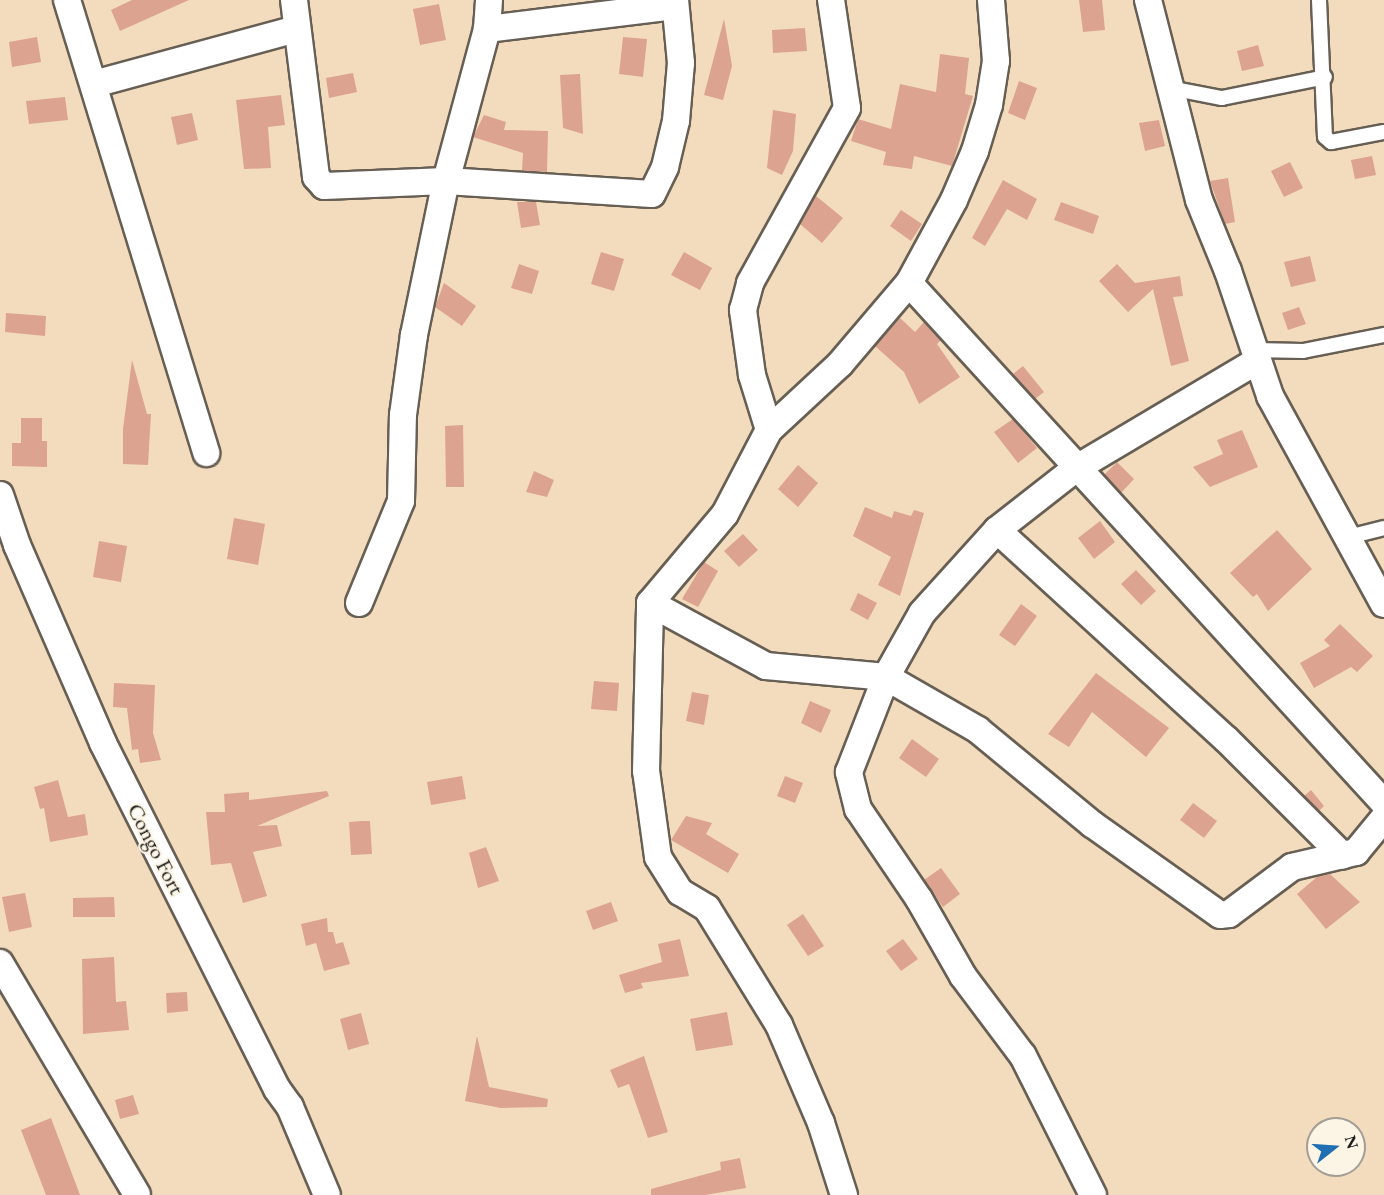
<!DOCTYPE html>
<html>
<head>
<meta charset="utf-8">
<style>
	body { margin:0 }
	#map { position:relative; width:1384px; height:1195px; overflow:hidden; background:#f3dcbd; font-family:"EB Garamond",serif }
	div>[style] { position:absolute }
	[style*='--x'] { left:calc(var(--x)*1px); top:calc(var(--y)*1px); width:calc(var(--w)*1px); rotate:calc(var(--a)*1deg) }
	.building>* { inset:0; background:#dca390 }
	.roads { filter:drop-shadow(2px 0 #675f54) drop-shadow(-2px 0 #675f54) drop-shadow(0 2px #675f54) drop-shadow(0 -2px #675f54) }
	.service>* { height:14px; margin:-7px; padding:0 7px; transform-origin:7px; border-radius:7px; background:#fff }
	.minor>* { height:26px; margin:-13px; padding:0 13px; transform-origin:13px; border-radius:13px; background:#fff }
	span { translate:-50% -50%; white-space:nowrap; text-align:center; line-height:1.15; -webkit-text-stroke:4.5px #fcf5e5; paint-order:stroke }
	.street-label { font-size:22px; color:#1c1c1c }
	.north { position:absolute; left:1306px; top:1117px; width:60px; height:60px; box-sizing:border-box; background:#fcf5e5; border:2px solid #a29e95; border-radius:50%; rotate:73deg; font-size:16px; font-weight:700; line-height:24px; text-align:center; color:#1c1c1c }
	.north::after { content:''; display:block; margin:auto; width:21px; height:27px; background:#1f6fb2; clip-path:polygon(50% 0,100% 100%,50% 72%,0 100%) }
</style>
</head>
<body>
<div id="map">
	<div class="building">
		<div style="clip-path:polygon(132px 0,189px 0,120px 31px,111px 10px)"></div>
		<div style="clip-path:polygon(1079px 0,1102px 0,1105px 30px,1083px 32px)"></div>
		<div style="clip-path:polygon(439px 4px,446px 40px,420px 45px,413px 9px)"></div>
		<div style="clip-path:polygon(724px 19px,732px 66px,723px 100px,704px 95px)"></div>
		<div style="clip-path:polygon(805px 28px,807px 51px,773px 53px,772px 30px)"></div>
		<div style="clip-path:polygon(37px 37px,41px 62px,12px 67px,9px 42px)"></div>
		<div style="clip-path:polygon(623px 37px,647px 39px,643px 77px,619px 74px)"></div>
		<div style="clip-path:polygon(1258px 45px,1264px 66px,1242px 71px,1237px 51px)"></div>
		<div style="clip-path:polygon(940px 54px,969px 58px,965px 94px,973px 96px,952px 166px,914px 156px,912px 169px,883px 165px,886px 152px,851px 141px,858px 119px,891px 129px,900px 84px,936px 92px)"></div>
		<div style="clip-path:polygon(353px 73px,357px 92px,329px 98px,326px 78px)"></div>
		<div style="clip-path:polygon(580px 74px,583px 134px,563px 128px,560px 75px)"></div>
		<div style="clip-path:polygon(1019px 81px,1037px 88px,1025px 120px,1008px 113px)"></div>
		<div style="clip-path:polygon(281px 95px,285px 125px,268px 127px,271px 168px,244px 169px,236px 100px)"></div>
		<div style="clip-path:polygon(65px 97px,68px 120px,29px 124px,26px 101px)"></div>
		<div style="clip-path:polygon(773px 110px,796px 114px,793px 151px,782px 175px,767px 168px)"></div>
		<div style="clip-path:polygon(192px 113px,198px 140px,177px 145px,171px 117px)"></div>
		<div style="clip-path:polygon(484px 115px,506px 122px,504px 130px,548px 131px,547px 172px,522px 171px,523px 153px,473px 137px)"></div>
		<div style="clip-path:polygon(1159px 120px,1165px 146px,1145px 151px,1139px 123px)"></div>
		<div style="clip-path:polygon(1372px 156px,1376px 175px,1355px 179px,1351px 160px)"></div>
		<div style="clip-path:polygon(1290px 162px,1303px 188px,1284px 197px,1271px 171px)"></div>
		<div style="clip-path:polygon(1228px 178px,1235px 222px,1225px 224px,1210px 181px)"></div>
		<div style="clip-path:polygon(1003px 180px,1037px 199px,1027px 220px,1007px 209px,985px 246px,972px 238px)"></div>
		<div style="clip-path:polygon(816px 196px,843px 218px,822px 243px,800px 224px)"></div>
		<div style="clip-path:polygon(517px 202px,536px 202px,540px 225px,521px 228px)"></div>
		<div style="clip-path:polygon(1061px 202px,1099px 216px,1093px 234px,1054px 220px)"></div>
		<div style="clip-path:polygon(901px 210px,922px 224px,911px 241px,890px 226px)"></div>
		<div style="clip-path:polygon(601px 252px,624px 259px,614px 291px,591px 284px)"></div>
		<div style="clip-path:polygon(684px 252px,712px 268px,700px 290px,671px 275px)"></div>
		<div style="clip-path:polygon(1310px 256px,1316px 281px,1291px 287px,1284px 262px)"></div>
		<div style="clip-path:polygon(519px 264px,539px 271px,532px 294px,511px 288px)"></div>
		<div style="clip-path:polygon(1117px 264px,1135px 283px,1180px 276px,1183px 296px,1173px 297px,1189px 361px,1171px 366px,1153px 289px,1128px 312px,1099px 281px)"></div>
		<div style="clip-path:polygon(444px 283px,476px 306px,462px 326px,435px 307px)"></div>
		<div style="clip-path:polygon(1299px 307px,1306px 324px,1288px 330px,1282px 313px)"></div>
		<div style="clip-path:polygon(6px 313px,46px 316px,45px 336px,5px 332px)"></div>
		<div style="clip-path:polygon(900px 318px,915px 332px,924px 322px,941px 340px,937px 344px,960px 377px,919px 404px,904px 372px,875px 346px)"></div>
		<div style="clip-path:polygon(132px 360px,147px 414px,151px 414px,148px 465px,123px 464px,123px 429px)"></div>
		<div style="clip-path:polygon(1023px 366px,1044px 392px,1035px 399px,1013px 374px)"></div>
		<div style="clip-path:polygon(21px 418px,42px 418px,42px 441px,47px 441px,47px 467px,12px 466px,12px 443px,21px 443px)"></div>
		<div style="clip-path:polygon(1013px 419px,1037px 448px,1018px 463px,994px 432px)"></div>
		<div style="clip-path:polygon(463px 425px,464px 487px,446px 487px,445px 426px)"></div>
		<div style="clip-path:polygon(1242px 430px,1258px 467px,1210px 487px,1193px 467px,1223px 454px,1217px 440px)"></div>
		<div style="clip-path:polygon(1117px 462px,1134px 479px,1121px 493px,1104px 475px)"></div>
		<div style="clip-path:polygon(798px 465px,818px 483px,798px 507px,778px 489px)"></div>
		<div style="clip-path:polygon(534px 471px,554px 480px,547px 497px,526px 492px)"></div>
		<div style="clip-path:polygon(865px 507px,892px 518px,894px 511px,911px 516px,914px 510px,924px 513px,900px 596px,878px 585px,891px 557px,853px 536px)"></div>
		<div style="clip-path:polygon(234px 518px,265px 524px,258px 565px,227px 559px)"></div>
		<div style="clip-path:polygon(1100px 521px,1115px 542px,1094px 559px,1078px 538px)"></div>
		<div style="clip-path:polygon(1277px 530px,1312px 569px,1268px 611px,1257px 594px,1253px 597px,1230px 573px)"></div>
		<div style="clip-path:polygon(743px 534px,758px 550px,739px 567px,724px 551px)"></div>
		<div style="clip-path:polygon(99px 541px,127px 546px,121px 582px,93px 577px)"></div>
		<div style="clip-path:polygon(704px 562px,718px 571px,698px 607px,682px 599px)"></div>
		<div style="clip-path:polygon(1136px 570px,1156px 591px,1141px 605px,1121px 584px)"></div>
		<div style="clip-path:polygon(858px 593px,877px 603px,868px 620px,850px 610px)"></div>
		<div style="clip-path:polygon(1021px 604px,1037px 616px,1015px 646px,999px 635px)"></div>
		<div style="clip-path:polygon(1340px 624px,1373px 656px,1357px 672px,1351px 667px,1314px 688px,1300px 663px,1330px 646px,1324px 640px)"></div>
		<div style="clip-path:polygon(1096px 673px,1169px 728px,1146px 757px,1092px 712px,1069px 747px,1048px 734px)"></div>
		<div style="clip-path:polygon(594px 681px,619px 683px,617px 711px,591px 709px)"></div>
		<div style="clip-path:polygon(114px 683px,155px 685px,153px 733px,161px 760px,140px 763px,138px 749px,132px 750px,127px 708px,113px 707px)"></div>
		<div style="clip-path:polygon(692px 692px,709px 695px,704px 725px,686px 721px)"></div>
		<div style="clip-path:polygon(810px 701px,831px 710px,821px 733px,801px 723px)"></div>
		<div style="clip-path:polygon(912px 739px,939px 759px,926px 777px,899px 758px)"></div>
		<div style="clip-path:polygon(462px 776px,466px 799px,431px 805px,427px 782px)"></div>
		<div style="clip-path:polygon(785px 776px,803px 783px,795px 803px,777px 796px)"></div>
		<div style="clip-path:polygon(58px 780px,68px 817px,85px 814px,88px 835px,50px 842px,44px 808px,40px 809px,34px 787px)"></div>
		<div style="clip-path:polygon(1311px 790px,1324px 806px,1319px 811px,1304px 796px)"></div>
		<div style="clip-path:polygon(327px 791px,329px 796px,257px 826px,277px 825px,282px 846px,253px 852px,267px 896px,243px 903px,231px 863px,211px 865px,206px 812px,225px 812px,224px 794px,249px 792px,249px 800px)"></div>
		<div style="clip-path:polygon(1193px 803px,1217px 821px,1204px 838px,1180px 820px)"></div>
		<div style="clip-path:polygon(686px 816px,712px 823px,706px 834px,739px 854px,728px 873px,671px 840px)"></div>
		<div style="clip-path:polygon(361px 821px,370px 821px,372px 854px,351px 855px,349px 822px)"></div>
		<div style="clip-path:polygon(486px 847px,499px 881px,478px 888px,469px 853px)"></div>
		<div style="clip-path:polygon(941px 868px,960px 894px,943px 907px,924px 880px)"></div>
		<div style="clip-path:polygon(1330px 874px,1360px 902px,1326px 929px,1297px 894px,1317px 877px)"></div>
		<div style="clip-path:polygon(25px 893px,32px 927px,9px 932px,2px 897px)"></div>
		<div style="clip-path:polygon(114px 897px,115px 917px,73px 917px,73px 898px)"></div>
		<div style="clip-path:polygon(611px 902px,618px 921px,593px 930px,586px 911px)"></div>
		<div style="clip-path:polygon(803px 914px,824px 946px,808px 956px,787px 925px)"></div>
		<div style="clip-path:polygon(327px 918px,328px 932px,333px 932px,336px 944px,343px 942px,350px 964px,324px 971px,316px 943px,306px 946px,301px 924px)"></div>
		<div style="clip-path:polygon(680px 939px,689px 976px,641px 983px,643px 988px,625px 993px,619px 975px,662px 962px,658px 944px)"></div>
		<div style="clip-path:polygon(903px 939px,918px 959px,901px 971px,886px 951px)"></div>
		<div style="clip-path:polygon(114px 957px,116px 1002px,126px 1001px,129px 1030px,83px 1034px,82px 959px)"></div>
		<div style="clip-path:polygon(187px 992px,188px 1011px,167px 1013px,166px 993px)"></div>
		<div style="clip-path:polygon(727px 1012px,733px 1045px,696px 1051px,690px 1019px)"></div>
		<div style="clip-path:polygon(361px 1013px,369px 1044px,348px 1050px,340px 1019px)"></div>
		<div style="clip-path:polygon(477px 1036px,489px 1087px,548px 1099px,547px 1107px,501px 1108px,465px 1101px)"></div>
		<div style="clip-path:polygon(644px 1056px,668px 1132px,648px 1138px,629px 1084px,618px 1088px,610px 1070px)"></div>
		<div style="clip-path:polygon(133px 1095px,139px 1114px,120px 1119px,115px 1100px)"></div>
		<div style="clip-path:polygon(51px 1118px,80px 1195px,46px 1195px,21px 1130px)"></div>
		<div style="clip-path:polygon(740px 1158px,746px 1188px,705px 1195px,651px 1195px,651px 1189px,721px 1170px,720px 1162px)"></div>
	</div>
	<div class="roads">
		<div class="service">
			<div style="--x:1319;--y:0;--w:137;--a:87.5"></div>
			<div style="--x:1325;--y:137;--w:8;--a:40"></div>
			<div style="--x:1331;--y:142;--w:54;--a:-10.7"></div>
			<div style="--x:1170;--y:88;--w:53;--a:10.9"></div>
			<div style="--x:1222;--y:98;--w:105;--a:-11.5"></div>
			<div style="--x:1254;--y:350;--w:49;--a:1.2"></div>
			<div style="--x:1303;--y:351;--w:83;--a:-11.2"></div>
			<div style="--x:1348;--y:537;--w:37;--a:-14"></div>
		</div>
		<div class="minor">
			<div style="--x:67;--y:0;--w:474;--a:72.9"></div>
			<div style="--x:294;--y:0;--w:178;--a:82.9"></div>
			<div style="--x:316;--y:177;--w:12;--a:48"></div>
			<div style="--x:324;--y:186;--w:122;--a:-2.3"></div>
			<div style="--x:446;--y:181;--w:206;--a:3.6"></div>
			<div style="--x:652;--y:194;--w:30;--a:-64"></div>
			<div style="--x:665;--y:167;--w:47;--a:-76.6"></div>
			<div style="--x:676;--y:121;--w:58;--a:-85.1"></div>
			<div style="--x:681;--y:63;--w:63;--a:-95.4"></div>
			<div style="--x:1148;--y:0;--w:206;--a:75.7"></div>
			<div style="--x:1199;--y:200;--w:77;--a:67.8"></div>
			<div style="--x:1228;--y:271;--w:132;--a:71.4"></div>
			<div style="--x:1270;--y:396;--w:237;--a:61.3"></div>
			<div style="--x:487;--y:29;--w:188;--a:-7"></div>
			<div style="--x:94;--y:84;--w:209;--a:-15.2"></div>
			<div style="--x:909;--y:283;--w:704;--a:47.59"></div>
			<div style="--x:769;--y:430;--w:58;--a:-107.2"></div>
			<div style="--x:752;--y:375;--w:66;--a:-97.9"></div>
			<div style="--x:743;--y:310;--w:28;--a:-75"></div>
			<div style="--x:750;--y:283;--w:200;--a:-61"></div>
			<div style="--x:847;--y:108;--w:109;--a:-98.4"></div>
			<div style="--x:0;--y:495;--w:53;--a:71.2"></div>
			<div style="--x:17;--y:545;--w:216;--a:66.5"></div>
			<div style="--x:103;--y:743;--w:387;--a:63.3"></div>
			<div style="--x:277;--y:1089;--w:22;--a:54"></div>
			<div style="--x:290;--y:1107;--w:95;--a:67.2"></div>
			<div style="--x:997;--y:530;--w:310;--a:42.4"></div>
			<div style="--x:1226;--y:739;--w:165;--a:45"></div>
			<div style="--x:359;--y:603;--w:110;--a:-67.6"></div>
			<div style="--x:401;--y:501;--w:86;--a:-88.7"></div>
			<div style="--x:403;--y:415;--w:81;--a:-82.2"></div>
			<div style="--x:414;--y:335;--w:157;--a:-78.3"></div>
			<div style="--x:446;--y:181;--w:157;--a:-74.9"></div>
			<div style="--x:487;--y:29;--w:29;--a:-86"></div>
			<div style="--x:650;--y:603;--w:132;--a:28.5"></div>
			<div style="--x:766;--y:666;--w:121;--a:5.2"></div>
			<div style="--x:886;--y:677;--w:106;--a:29.9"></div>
			<div style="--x:978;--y:730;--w:148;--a:39.5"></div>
			<div style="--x:1092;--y:824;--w:157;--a:35.4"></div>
			<div style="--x:1220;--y:915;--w:9;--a:-6"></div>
			<div style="--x:1229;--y:914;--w:79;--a:-36.7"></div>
			<div style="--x:1292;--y:867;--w:66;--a:-13.2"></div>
			<div style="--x:1356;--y:852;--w:44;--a:-50.5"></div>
			<div style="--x:0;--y:963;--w:269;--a:59.4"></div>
			<div style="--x:844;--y:1195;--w:76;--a:-107.7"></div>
			<div style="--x:821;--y:1123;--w:107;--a:-113.2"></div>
			<div style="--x:779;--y:1025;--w:137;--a:-121.6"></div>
			<div style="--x:707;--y:908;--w:31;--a:-149"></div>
			<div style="--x:680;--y:892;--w:41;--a:-122.2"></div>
			<div style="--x:658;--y:857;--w:87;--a:-97.9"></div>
			<div style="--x:646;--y:771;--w:168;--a:-88.6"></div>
			<div style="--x:650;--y:603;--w:116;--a:-49.9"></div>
			<div style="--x:725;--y:514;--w:95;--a:-62.4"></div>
			<div style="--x:769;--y:430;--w:97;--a:-42.9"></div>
			<div style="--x:840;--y:364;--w:106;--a:-49.6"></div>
			<div style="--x:909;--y:283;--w:94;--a:-61.5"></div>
			<div style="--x:954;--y:200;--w:53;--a:-66.8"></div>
			<div style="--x:975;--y:151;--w:48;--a:-73.1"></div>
			<div style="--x:989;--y:105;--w:45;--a:-81"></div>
			<div style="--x:996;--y:61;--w:61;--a:-94.7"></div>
			<div style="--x:1093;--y:1195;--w:156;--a:-116.7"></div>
			<div style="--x:1023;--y:1056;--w:100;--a:-126.9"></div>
			<div style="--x:963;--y:976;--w:89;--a:-119.7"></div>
			<div style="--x:919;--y:899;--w:109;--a:-124.1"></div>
			<div style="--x:858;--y:809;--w:38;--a:-104"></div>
			<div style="--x:849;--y:772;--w:102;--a:-68.7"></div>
			<div style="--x:886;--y:677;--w:73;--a:-60.6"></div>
			<div style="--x:922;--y:613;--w:112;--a:-47.9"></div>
			<div style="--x:997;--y:530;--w:99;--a:-38"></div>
			<div style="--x:1075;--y:469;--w:212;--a:-30.7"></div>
		</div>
	</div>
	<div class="street-label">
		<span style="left:156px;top:849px;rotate:63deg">Congo Fort</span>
	</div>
	<div class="north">N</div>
</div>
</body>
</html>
